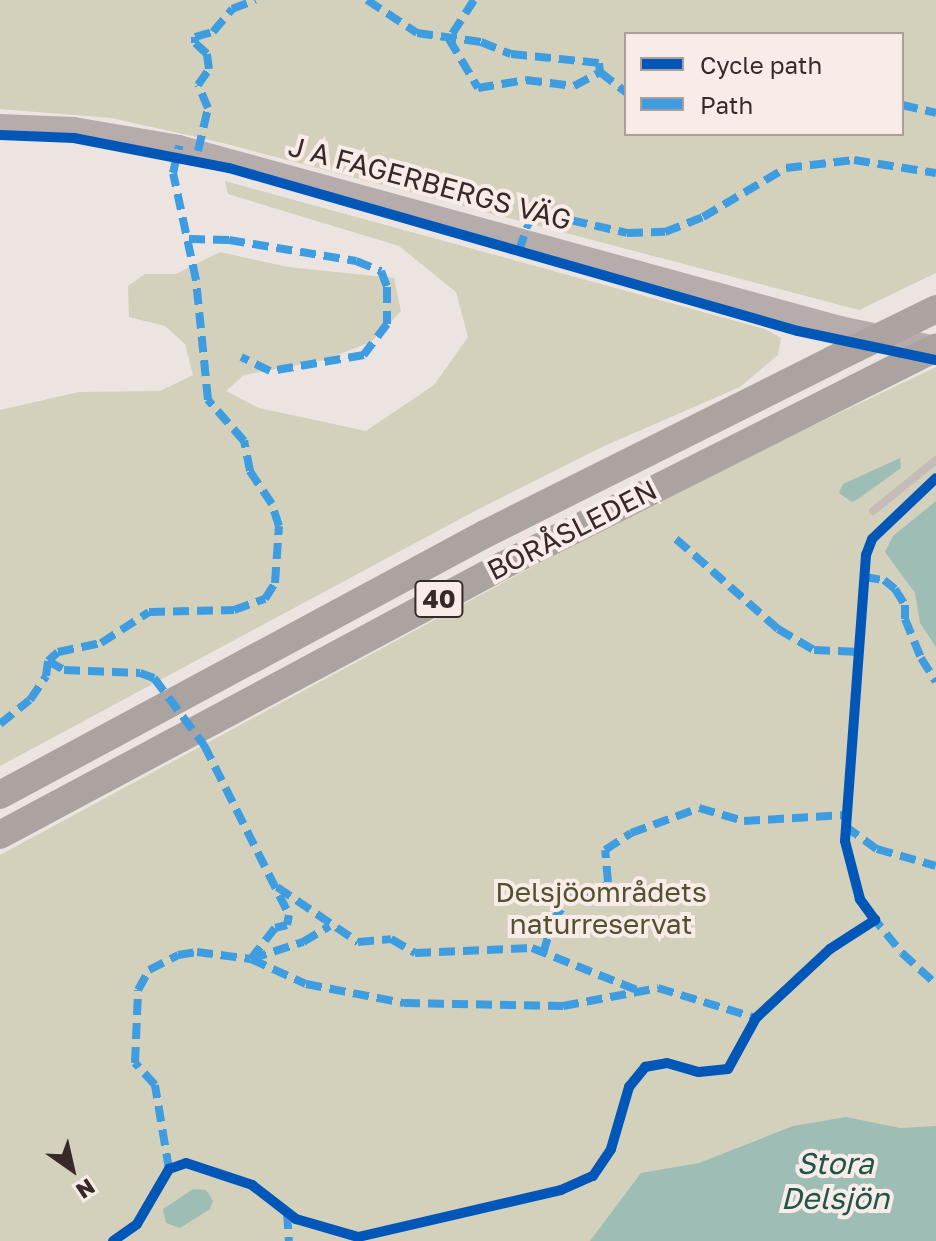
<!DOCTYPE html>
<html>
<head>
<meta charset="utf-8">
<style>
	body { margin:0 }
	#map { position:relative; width:936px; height:1241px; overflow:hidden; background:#ece4e1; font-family:"Golos Text",sans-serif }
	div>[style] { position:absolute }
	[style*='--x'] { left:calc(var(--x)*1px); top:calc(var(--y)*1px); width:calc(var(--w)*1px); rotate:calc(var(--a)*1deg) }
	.green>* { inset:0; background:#d3d0bb }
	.water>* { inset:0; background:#9ebeb5 }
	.lane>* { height:8px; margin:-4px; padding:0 4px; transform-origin:4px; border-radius:4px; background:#c5bcba }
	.secondary>* { height:22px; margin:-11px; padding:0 11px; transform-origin:11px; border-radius:11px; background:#b6acab }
	.highway>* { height:28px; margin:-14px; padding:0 14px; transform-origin:14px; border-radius:14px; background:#aba3a0 }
	.highway-bridge>* { height:28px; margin:-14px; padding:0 14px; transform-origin:14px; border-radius:14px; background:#aba3a0 }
	.quiet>* { height:8px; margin-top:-4px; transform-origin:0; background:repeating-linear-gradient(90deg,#3e9ce0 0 16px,transparent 0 24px) }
	.cycleway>* { height:10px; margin:-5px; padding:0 5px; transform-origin:5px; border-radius:5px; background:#0057b8 }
	span { translate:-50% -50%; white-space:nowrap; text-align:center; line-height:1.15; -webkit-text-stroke:8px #f9ece8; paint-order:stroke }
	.shield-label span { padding:2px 6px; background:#f9ece8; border:2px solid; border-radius:6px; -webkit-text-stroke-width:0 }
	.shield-label { font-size:26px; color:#362928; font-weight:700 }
	.street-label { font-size:28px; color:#362928 }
	.park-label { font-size:28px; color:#50532d }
	.water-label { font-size:30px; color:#1f564a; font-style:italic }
	.legend { position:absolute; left:624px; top:32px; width:280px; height:104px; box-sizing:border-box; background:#f9ece8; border:2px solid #ab9e9b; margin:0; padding:10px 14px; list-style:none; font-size:24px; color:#362928 }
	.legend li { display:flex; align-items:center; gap:16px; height:40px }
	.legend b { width:40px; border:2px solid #ab9e9b }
	.north { position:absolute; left:32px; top:1129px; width:80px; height:80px; -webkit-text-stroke:6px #f9ece8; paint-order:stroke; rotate:146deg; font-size:22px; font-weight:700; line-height:32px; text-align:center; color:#362928 }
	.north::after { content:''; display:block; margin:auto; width:28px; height:36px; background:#362928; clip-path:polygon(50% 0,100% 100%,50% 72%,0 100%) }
</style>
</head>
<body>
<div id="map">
	<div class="green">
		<div style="clip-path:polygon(evenodd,0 0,936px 0,936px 273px,859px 310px,219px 142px,111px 118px,0 109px,0 0,626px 34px,902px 34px,902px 134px,626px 134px,626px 34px)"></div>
		<div style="clip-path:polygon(225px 181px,765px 329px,781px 338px,778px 355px,740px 387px,602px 447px,473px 512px,0 766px,0 410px,79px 392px,160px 391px,193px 375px,185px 344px,165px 326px,129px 317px,128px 286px,145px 274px,176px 274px,220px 252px,288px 267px,394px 278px,401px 311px,371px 342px,324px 360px,244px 375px,226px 391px,259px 408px,366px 431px,434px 385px,468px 337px,456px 292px,399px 246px,228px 194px)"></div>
		<div style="clip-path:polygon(936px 367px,936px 1241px,0 1241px,0 855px,645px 506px)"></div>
	</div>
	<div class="water">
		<div style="clip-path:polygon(900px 458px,901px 468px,858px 499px,852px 502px,839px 493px,843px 484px)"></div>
		<div style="clip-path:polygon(936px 501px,936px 647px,920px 623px,915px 593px,885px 552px,893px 536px)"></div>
		<div style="clip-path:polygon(846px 1117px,900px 1128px,936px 1126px,936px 1241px,590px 1241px,641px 1173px,699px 1163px,793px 1126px)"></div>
		<div style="clip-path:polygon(193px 1189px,206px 1190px,213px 1201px,210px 1209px,180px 1228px,166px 1223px,163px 1209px)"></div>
	</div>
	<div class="lane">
		<div style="--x:873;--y:511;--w:81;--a:-39"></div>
	</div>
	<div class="secondary">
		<div style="--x:0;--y:125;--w:74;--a:2.3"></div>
		<div style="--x:74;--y:128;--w:107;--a:9.7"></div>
		<div style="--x:179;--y:146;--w:685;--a:15.31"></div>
		<div style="--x:840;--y:327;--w:98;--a:11.8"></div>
	</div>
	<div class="highway">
		<div style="--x:0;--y:795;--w:551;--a:-28.29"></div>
		<div style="--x:485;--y:534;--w:388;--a:-26.6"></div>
		<div style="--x:0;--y:835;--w:570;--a:-28.18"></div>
		<div style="--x:502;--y:566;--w:486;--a:-26.7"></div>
	</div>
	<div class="highway-bridge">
		<div style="--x:832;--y:360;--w:116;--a:-26.1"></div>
	</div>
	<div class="quiet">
		<div style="--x:367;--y:0;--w:60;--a:33.4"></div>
		<div style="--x:417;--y:33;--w:65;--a:8"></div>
		<div style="--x:481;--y:42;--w:32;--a:22"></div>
		<div style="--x:511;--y:54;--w:88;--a:5.8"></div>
		<div style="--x:599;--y:63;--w:9;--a:84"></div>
		<div style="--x:474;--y:0;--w:46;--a:122.7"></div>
		<div style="--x:449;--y:39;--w:57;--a:59.4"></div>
		<div style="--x:478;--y:88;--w:49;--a:-9.5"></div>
		<div style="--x:526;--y:80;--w:48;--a:7.1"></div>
		<div style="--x:574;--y:86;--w:30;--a:-28"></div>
		<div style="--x:600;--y:72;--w:33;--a:38"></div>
		<div style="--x:902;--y:105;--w:35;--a:13"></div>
		<div style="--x:198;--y:151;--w:44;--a:-76.9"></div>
		<div style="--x:208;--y:108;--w:25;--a:-113"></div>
		<div style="--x:198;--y:85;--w:19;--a:-55"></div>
		<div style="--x:209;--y:69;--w:15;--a:-98"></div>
		<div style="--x:207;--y:54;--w:16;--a:-137"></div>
		<div style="--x:195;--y:43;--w:6;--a:-90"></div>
		<div style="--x:195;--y:37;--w:19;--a:-16"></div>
		<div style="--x:213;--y:32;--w:30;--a:-50"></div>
		<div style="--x:232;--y:9;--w:25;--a:-21"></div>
		<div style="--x:189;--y:239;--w:40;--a:1.4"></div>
		<div style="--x:229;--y:240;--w:129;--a:9.4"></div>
		<div style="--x:356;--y:261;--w:27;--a:22"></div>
		<div style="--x:381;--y:271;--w:17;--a:69"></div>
		<div style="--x:387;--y:287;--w:37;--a:90"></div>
		<div style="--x:387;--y:324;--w:39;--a:127"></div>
		<div style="--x:364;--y:355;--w:95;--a:170.3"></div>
		<div style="--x:270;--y:371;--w:32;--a:-154"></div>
		<div style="--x:519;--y:251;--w:28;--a:-72"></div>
		<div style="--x:528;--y:224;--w:11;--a:-41"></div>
		<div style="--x:536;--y:217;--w:12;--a:-9"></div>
		<div style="--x:548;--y:215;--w:81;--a:12.8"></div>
		<div style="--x:627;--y:233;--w:38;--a:-2"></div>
		<div style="--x:665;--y:232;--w:41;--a:-21.5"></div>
		<div style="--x:703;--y:217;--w:96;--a:-30.6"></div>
		<div style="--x:786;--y:168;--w:68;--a:-6.7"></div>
		<div style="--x:854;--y:160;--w:83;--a:9"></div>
		<div style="--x:676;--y:539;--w:136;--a:41.4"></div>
		<div style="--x:778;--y:629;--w:42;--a:30.3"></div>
		<div style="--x:814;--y:650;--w:47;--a:2.4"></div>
		<div style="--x:864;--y:577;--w:20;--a:9"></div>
		<div style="--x:884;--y:580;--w:14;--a:39"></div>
		<div style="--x:895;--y:589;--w:19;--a:58"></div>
		<div style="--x:905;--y:605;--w:14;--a:90"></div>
		<div style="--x:905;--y:619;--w:42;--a:67.7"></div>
		<div style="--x:921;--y:658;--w:28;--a:58"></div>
		<div style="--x:48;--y:661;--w:13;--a:-42"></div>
		<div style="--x:58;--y:652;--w:44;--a:-11.8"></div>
		<div style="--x:101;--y:643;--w:57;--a:-32.9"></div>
		<div style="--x:149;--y:612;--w:85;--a:-1.3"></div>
		<div style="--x:234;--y:610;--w:33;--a:-20"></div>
		<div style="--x:265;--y:599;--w:19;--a:-58"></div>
		<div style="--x:275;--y:583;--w:57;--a:-86"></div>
		<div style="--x:279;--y:526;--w:23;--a:-108"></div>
		<div style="--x:272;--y:504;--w:40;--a:-124"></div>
		<div style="--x:250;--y:471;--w:31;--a:-101"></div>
		<div style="--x:244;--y:441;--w:55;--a:-131.3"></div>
		<div style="--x:208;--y:400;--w:121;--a:-95.7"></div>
		<div style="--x:196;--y:280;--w:109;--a:-102.1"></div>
		<div style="--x:173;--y:173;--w:28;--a:-77"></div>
		<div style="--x:0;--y:724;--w:38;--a:-39"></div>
		<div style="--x:30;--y:700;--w:29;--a:-56"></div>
		<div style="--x:46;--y:676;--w:15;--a:-82"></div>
		<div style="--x:48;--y:661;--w:18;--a:29"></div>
		<div style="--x:64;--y:670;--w:76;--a:2.3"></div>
		<div style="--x:140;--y:673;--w:15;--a:20"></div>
		<div style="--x:154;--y:678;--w:84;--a:53.3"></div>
		<div style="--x:204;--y:745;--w:190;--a:63.4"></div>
		<div style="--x:289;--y:915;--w:10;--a:101"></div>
		<div style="--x:287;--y:925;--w:12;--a:166"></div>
		<div style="--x:275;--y:928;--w:39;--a:128"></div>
		<div style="--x:845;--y:826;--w:39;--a:36"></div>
		<div style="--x:877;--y:849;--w:61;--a:16.1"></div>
		<div style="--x:277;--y:887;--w:98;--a:34.2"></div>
		<div style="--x:358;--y:942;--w:33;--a:-5"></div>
		<div style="--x:391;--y:939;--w:28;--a:30"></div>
		<div style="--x:415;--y:953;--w:117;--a:-2.4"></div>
		<div style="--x:532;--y:948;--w:113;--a:21.8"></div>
		<div style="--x:871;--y:915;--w:49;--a:50.8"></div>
		<div style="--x:902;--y:953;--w:46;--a:42.4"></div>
		<div style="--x:543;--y:954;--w:33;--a:-74"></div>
		<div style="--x:552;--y:922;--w:34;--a:-54"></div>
		<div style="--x:572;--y:894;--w:25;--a:7"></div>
		<div style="--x:597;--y:897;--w:19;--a:-54"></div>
		<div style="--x:608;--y:882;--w:32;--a:-95"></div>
		<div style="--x:605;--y:850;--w:31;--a:-33"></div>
		<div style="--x:631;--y:833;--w:72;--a:-20.2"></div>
		<div style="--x:699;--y:808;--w:47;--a:16.1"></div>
		<div style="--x:744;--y:821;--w:101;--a:-3.4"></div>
		<div style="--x:251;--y:959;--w:55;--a:-18.1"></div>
		<div style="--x:303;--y:942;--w:31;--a:-31"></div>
		<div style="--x:169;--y:1169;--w:85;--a:-99.5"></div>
		<div style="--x:155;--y:1085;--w:30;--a:-132"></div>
		<div style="--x:135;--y:1063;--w:73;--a:-87.6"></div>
		<div style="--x:138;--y:990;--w:23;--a:-61"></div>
		<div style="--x:149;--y:970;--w:33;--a:-27"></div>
		<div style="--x:178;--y:955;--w:19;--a:-9"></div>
		<div style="--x:197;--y:952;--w:54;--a:7.4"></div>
		<div style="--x:251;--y:959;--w:60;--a:24.4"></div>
		<div style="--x:306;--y:984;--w:100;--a:11"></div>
		<div style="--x:404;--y:1003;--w:159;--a:1.1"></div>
		<div style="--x:563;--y:1006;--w:97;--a:-10.7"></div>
		<div style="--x:658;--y:988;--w:102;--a:17"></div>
		<div style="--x:287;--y:1213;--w:28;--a:86"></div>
	</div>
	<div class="cycleway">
		<div style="--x:0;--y:135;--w:74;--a:2.3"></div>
		<div style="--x:74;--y:138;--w:158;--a:11"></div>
		<div style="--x:229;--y:168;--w:592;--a:15.99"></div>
		<div style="--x:798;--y:331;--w:141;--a:11.9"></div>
		<div style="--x:113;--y:1241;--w:29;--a:-35"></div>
		<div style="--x:137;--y:1224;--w:64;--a:-59.8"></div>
		<div style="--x:169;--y:1169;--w:18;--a:-19"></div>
		<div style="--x:186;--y:1163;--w:70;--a:18.4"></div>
		<div style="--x:252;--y:1185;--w:56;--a:37.7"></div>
		<div style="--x:296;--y:1219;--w:65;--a:16.2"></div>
		<div style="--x:358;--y:1237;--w:208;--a:-13"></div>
		<div style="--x:561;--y:1190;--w:35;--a:-24"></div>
		<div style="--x:593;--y:1176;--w:32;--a:-56"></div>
		<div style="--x:611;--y:1149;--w:65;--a:-73.8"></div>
		<div style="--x:629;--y:1087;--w:26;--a:-51"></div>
		<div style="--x:645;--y:1067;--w:22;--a:-10"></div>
		<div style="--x:667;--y:1063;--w:33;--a:16"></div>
		<div style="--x:699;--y:1072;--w:29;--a:-6"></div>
		<div style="--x:728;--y:1069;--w:58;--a:-61.2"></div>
		<div style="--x:756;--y:1018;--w:101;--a:-43"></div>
		<div style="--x:830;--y:949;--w:54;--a:-32.8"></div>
		<div style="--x:875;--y:920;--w:26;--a:-126"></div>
		<div style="--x:860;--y:899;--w:60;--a:-104.5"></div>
		<div style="--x:845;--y:841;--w:287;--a:-85.8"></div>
		<div style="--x:866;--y:555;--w:17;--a:-69"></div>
		<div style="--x:872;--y:539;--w:88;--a:-43.6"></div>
	</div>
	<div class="shield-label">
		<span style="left:439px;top:599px">40</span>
	</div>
	<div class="street-label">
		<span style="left:430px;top:183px;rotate:15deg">J A FAGERBERGS VÄG</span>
		<span style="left:572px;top:530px;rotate:-27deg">BORÅSLEDEN</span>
	</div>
	<div class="park-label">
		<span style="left:601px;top:908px">Delsjöområdets<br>naturreservat</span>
	</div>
	<div class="water-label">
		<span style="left:835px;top:1180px">Stora<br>Delsjön</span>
	</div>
	<ul class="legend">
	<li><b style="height:10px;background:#0057b8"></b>Cycle path</li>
	<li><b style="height:10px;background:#3e9ce0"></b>Path</li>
	</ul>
	<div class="north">N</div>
</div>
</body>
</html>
